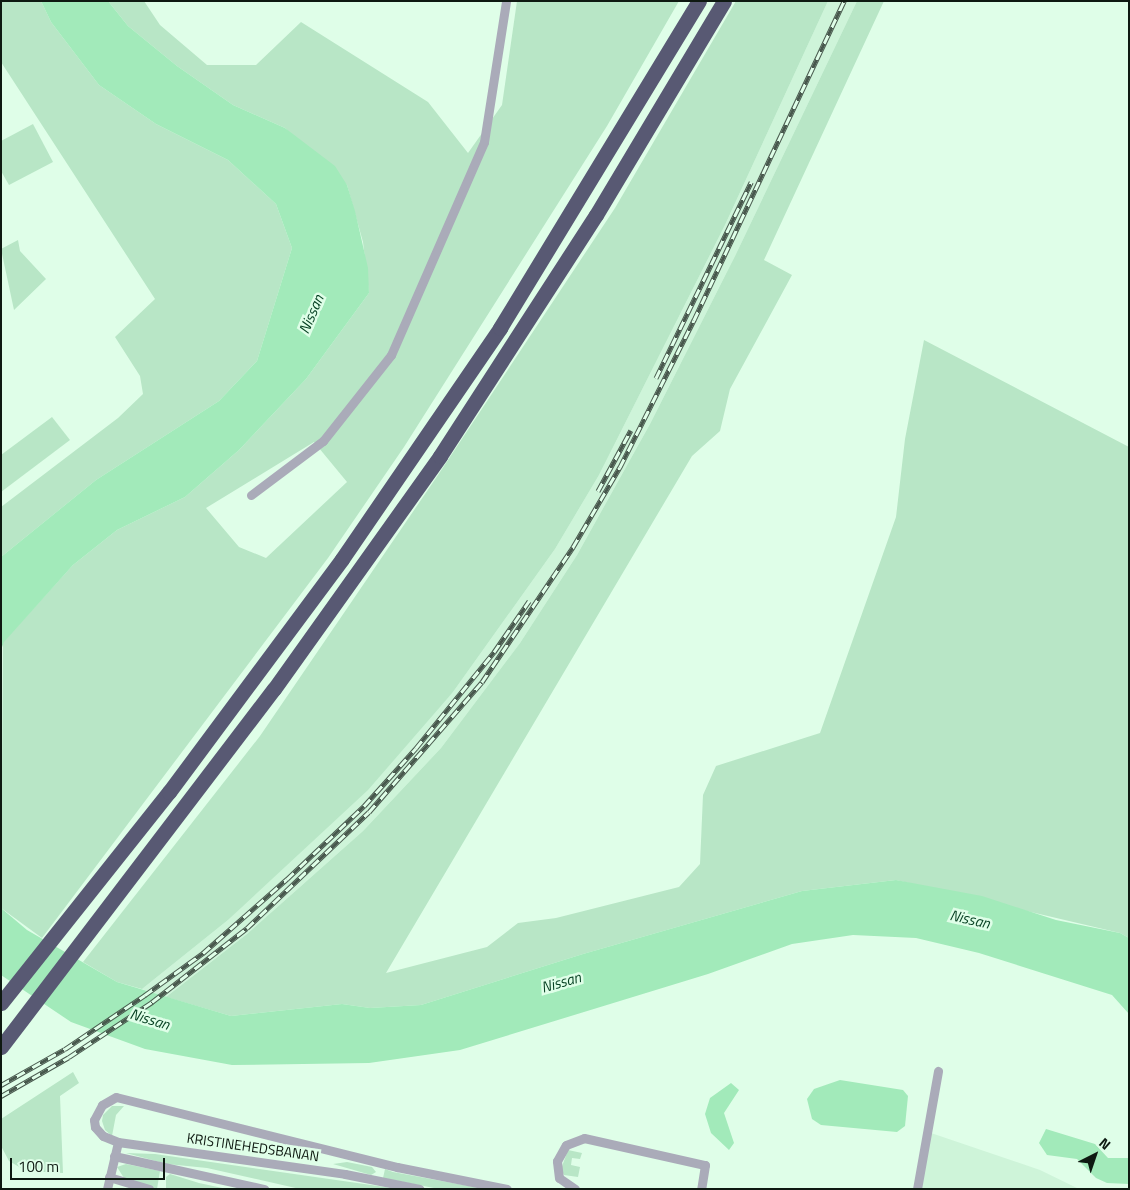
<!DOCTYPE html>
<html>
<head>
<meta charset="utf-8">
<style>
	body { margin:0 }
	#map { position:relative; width:1130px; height:1190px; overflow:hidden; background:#dffee8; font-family:"Titillium Web",sans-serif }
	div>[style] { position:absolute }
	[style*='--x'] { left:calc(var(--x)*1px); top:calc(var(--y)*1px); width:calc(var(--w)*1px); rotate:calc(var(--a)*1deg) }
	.built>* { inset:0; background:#cef4d9 }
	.green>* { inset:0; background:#b8e6c6 }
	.water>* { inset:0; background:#a2eaba }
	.street>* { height:9px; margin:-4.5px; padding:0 4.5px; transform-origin:4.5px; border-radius:4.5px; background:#aaabb9 }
	.highway>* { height:15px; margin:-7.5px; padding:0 7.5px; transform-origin:7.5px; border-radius:7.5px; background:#585973 }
	.rail>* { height:5px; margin-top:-2.5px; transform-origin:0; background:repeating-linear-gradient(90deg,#dffee8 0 9px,#48584d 0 18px); box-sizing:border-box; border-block:1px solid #48584d }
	span { translate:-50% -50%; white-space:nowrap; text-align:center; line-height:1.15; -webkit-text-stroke:5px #dffee8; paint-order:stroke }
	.street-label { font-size:14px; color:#0e1911 }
	.water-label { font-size:15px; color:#043e20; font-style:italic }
	.frame { position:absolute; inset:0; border:2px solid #0e1911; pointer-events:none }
	.north { position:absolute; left:1070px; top:1130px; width:50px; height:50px; -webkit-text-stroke:4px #dffee8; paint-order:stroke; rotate:41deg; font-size:14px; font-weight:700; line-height:20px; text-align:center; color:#0e1911 }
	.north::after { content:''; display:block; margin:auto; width:18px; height:22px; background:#0e1911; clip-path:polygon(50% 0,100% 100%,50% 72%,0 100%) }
	.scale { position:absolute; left:10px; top:1158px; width:155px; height:22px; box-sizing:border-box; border:2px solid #0e1911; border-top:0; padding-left:6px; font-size:15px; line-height:18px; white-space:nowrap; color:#0e1911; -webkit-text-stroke:4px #dffee8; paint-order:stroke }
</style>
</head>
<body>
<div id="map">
	<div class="built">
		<div style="clip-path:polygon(828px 1px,857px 1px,735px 256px,650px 424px,577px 555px,520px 643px,441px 748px,363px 831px,247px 934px,166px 997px,142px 989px,228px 920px,453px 692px,555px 549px,599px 475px,725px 225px)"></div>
		<div style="clip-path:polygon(931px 1133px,1040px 1170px,1079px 1189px,921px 1189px)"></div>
	</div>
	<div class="green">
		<div style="clip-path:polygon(1px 1px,41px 1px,51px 22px,99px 85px,156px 124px,228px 160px,276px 204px,292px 248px,257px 361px,219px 401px,96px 480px,1px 557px,1px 507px,118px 418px,143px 394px,140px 376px,115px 337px,155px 299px,1px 62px)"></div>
		<div style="clip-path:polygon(evenodd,108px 1px,144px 1px,160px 25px,207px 65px,256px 65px,301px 22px,428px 102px,468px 153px,502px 105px,517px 1px,679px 1px,607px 126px,404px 447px,328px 558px,42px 938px,1px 908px,3px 642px,73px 565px,117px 530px,185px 497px,239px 450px,306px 379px,369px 293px,363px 242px,347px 185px,285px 128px,233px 105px,177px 66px,128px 26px,108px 1px,314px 442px,347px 482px,266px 558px,239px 547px,206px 508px,314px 442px)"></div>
		<div style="clip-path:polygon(736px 1px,828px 1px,725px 225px,599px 475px,555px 549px,453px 692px,368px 790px,228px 920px,142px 989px,117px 982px,83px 962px,260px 736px,438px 475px,615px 208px)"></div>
		<div style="clip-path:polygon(857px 1px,884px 1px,764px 260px,792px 275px,730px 389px,720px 431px,692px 456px,386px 973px,487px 947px,518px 923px,556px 918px,679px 887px,700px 864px,703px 795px,716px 766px,820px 733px,896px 517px,905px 439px,924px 340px,1129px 447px,1129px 938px,1120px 933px,896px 880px,802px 891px,583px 954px,421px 1005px,370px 1008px,342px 1004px,231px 1016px,166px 997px,247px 934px,363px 831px,441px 748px,520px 643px,577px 555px,650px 424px,735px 256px)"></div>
		<div style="clip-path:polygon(33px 124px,53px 162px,9px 185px,1px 171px,1px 141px)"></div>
		<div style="clip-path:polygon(18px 240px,20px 251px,46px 279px,14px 310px,1px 249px)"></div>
		<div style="clip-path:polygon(52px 417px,70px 440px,1px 492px,1px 455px)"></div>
		<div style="clip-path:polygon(73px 1072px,79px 1083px,60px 1096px,63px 1173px,26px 1171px,9px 1161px,1px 1146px,1px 1119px)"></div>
		<div style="clip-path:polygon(112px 1106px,124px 1106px,116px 1115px,112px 1136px,105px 1130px,102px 1121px,103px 1115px)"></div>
		<div style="clip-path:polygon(568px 1150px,582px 1153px,580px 1159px,572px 1158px,571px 1165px,580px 1167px,578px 1177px,564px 1175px,561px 1169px)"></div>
		<div style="clip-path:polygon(126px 1153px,155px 1154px,399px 1189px,300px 1189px,207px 1168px,167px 1164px)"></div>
		<div style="clip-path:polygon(347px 1162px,372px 1167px,376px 1172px,371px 1175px,333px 1164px)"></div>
		<div style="clip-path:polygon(126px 1164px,160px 1171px,157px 1189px,124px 1178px,117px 1167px)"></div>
		<div style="clip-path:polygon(385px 1169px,393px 1172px,485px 1189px,439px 1189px,383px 1178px)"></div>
		<div style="clip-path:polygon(170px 1174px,199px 1183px,227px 1189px,166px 1189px,166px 1177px)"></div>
	</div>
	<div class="water">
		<div style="clip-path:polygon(41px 1px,108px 1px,128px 26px,177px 66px,233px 105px,285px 128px,335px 166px,347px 185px,355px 211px,368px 268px,369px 293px,306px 379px,239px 450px,185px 497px,117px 530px,73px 565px,4px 642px,1px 650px,1px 557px,96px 480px,219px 401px,257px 361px,292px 248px,276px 204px,228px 160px,156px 124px,99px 85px,51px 22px)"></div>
		<div style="clip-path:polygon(896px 880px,982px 896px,1056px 920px,1120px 933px,1129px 938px,1129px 1014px,1112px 995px,979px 953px,916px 938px,853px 935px,792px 944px,708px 974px,460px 1050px,369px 1063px,232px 1065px,145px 1049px,71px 1022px,1px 975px,1px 908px,27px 930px,117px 982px,231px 1016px,342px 1004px,370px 1008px,421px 1005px,583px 954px,802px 891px)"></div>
		<div style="clip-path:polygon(840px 1080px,903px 1090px,908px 1096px,905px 1126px,897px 1132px,821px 1125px,812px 1119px,807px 1099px,814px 1089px)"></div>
		<div style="clip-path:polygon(731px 1083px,739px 1090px,724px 1113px,734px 1143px,729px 1150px,711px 1133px,705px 1114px,710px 1098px)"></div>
		<div style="clip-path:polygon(1046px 1129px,1095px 1144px,1108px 1158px,1129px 1158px,1129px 1184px,1107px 1183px,1096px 1178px,1077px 1159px,1047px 1155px,1039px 1143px)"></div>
	</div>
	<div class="street">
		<div style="--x:251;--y:495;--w:90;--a:-36.9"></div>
		<div style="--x:323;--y:441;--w:110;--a:-51.7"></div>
		<div style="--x:391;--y:355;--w:232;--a:-66.4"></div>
		<div style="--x:484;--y:142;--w:143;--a:-81.1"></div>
		<div style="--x:118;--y:1142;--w:16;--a:-158"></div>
		<div style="--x:103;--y:1136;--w:12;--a:-132"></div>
		<div style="--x:95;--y:1127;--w:7;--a:-98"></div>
		<div style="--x:94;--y:1120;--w:17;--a:-62"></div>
		<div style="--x:102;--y:1105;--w:16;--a:-30"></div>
		<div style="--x:116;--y:1097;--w:290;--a:14"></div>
		<div style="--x:397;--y:1167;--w:112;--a:11.3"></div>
		<div style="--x:114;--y:1156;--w:154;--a:12.4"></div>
		<div style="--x:109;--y:1177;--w:42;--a:16.7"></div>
		<div style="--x:107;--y:1189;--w:48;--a:-76.8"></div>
		<div style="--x:118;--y:1142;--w:229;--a:8"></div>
		<div style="--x:345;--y:1174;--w:76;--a:11.3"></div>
		<div style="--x:575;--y:1189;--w:19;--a:-145"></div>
		<div style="--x:559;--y:1178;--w:17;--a:-97"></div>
		<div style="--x:557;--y:1161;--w:18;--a:-61"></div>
		<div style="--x:566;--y:1145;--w:19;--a:-21"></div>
		<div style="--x:584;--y:1138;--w:124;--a:12.6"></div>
		<div style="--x:705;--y:1165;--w:24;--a:99"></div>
		<div style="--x:917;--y:1189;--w:120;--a:-79.9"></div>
	</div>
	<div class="highway">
		<div style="--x:1;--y:1003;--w:270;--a:-51.5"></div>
		<div style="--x:169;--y:792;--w:290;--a:-53.4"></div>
		<div style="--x:342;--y:559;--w:280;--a:-55.6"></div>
		<div style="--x:500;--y:328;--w:383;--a:-58.7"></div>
		<div style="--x:1;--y:1047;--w:450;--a:-52.7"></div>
		<div style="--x:274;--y:689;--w:286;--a:-54.5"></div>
		<div style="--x:440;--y:456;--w:287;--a:-57.1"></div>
		<div style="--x:596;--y:215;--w:249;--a:-59.1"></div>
	</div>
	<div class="rail">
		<div style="--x:656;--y:378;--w:218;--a:-64.1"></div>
		<div style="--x:598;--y:491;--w:69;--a:-61.6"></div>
		<div style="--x:1;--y:1085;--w:73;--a:-29.4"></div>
		<div style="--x:65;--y:1049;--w:97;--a:-34"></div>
		<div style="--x:145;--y:995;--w:72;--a:-35.9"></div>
		<div style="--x:203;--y:953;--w:112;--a:-41.4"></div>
		<div style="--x:287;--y:879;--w:106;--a:-43.5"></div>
		<div style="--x:364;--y:806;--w:78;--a:-48.1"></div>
		<div style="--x:416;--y:748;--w:124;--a:-50.9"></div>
		<div style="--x:494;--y:652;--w:62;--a:-55.5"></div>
		<div style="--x:1;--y:1096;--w:78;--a:-29.8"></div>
		<div style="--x:69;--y:1057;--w:100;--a:-33.5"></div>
		<div style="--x:152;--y:1002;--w:120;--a:-37.9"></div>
		<div style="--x:247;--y:928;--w:168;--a:-43.6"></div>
		<div style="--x:369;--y:812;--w:172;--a:-49"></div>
		<div style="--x:482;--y:682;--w:163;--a:-56"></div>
		<div style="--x:573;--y:547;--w:93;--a:-59.6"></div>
		<div style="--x:620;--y:467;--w:165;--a:-63.3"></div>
		<div style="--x:694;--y:320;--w:353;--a:-64.8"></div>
	</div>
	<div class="street-label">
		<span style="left:253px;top:1147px;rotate:8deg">KRISTINEHEDSBANAN</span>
	</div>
	<div class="water-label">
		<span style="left:311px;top:314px;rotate:-67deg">Nissan</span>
		<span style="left:970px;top:919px;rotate:13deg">Nissan</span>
		<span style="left:561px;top:982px;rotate:-16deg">Nissan</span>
		<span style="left:150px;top:1019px;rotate:17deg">Nissan</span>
	</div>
	<div class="frame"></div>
	<div class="north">N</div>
	<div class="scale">100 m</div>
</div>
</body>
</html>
